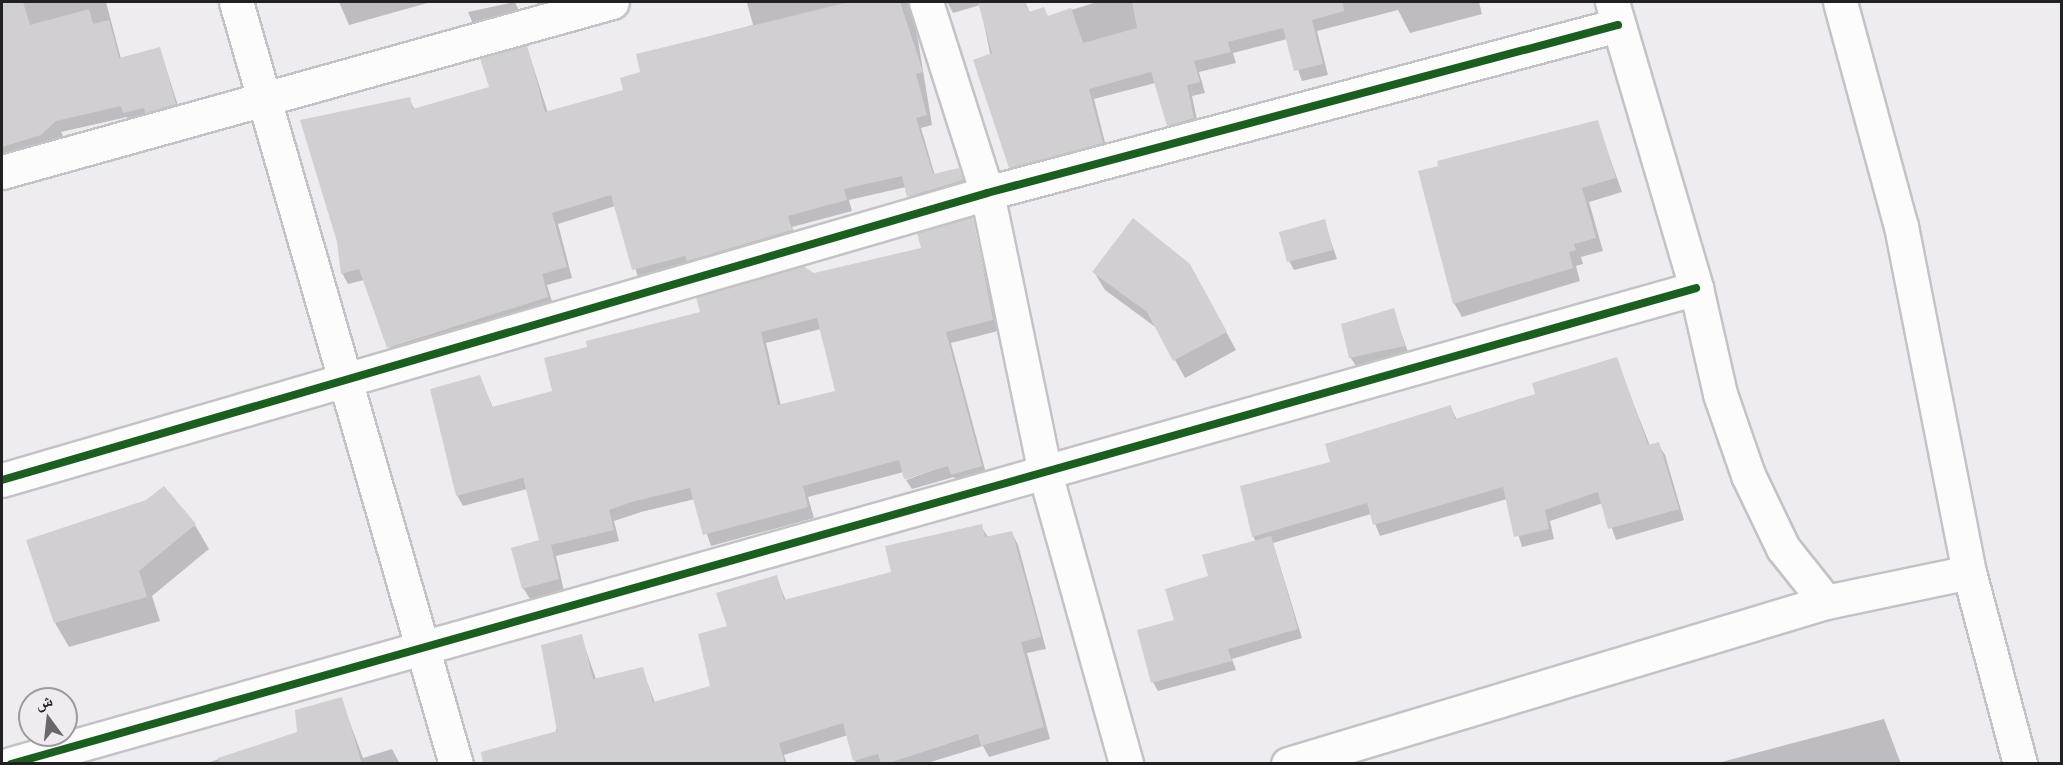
<!DOCTYPE html>
<html>
<head>
<meta charset="utf-8">
<style>
	body { margin:0 }
	#map { position:relative; width:2063px; height:765px; overflow:hidden; background:#eeecf0; font-family:"Golos Text","Noto Naskh Arabic",sans-serif }
	div>[style] { position:absolute }
	[style*='--x'] { left:calc(var(--x)*1px); top:calc(var(--y)*1px); width:calc(var(--w)*1px); rotate:calc(var(--a)*1deg) }
	.shadow>* { inset:0; background:#0003 }
	.building>* { inset:0; background:#d1cfd2 }
	.roads { filter:drop-shadow(2px 0 #c3c2c4) drop-shadow(-2px 0 #c3c2c4) drop-shadow(0 2px #c3c2c4) drop-shadow(0 -2px #c3c2c4) }
	.street>* { height:33px; margin:-16.5px; padding:0 16.5px; transform-origin:16.5px; border-radius:16.5px; background:#fcfcfd }
	.secondary>* { height:33px; margin:-16.5px; padding:0 16.5px; transform-origin:16.5px; border-radius:16.5px; background:#fcfcfd }
	.cycleway>* { height:8px; margin:-4px; padding:0 4px; transform-origin:4px; border-radius:4px; background:#1b5e20 }
	span { translate:-50% -50%; white-space:nowrap; text-align:center; line-height:1.15; -webkit-text-stroke:6px #efebf1; paint-order:stroke }
	.frame { position:absolute; inset:0; border:3px solid #212022; pointer-events:none }
	.north { position:absolute; left:18px; top:687px; width:60px; height:60px; box-sizing:border-box; background:#efebf1; border:2px solid #9d9a9e; border-radius:50%; rotate:345deg; font-size:16px; font-weight:700; line-height:24px; text-align:center; color:#212022 }
	.north::after { content:''; display:block; margin:auto; width:21px; height:27px; background:#69676a; clip-path:polygon(50% 0,100% 100%,50% 72%,0 100%) }
</style>
</head>
<body>
<div id="map">
	<div class="shadow">
		<div style="clip-path:polygon(2px 2px,106px 2px,121px 59px,160px 49px,181px 115px,131px 124px,127px 117px,61px 132px,63px 136px,2px 163px)"></div>
		<div style="clip-path:polygon(339px 2px,431px 2px,349px 25px)"></div>
		<div style="clip-path:polygon(515px 2px,522px 18px,476px 31px,468px 12px)"></div>
		<div style="clip-path:polygon(536px 2px,581px 2px,542px 12px)"></div>
		<div style="clip-path:polygon(920px 2px,913px 10px,932px 125px,921px 128px,935px 176px,959px 170px,968px 191px,915px 207px,906px 187px,849px 200px,852px 211px,792px 227px,797px 241px,639px 280px,615px 206px,558px 224px,572px 278px,547px 285px,554px 308px,394px 358px,364px 280px,348px 284px,342px 273px,409px 99px,415px 110px,491px 88px,527px 47px,548px 113px,625px 91px,642px 73px,638px 55px,753px 25px,747px 3px)"></div>
		<div style="clip-path:polygon(947px 2px,1025px 2px,1030px 13px,1049px 17px,1097px 2px,1479px 2px,1482px 14px,1410px 33px,1398px 10px,1317px 31px,1328px 75px,1302px 81px,1287px 39px,1233px 53px,1236px 63px,1199px 72px,1205px 93px,1192px 96px,1199px 129px,1175px 136px,1155px 83px,1094px 99px,1108px 154px,1016px 178px,980px 5px,953px 13px)"></div>
		<div style="clip-path:polygon(1597px 122px,1622px 192px,1589px 202px,1603px 251px,1581px 257px,1583px 264px,1576px 266px,1580px 281px,1462px 317px,1454px 303px)"></div>
		<div style="clip-path:polygon(evenodd,972px 218px,998px 331px,951px 343px,987px 477px,958px 485px,954px 477px,912px 489px,906px 480px,955px 462px,906px 479px,904px 472px,808px 497px,814px 518px,711px 546px,695px 499px,641px 512px,614px 521px,619px 541px,556px 556px,564px 591px,530px 599px,523px 588px,541px 541px,527px 489px,463px 506px,457px 495px,480px 377px,493px 408px,554px 392px,702px 313px,814px 275px,923px 249px,972px 218px,821px 329px,837px 392px,781px 406px,766px 343px,821px 329px)"></div>
		<div style="clip-path:polygon(1324px 221px,1337px 259px,1294px 270px,1289px 261px)"></div>
		<div style="clip-path:polygon(1094px 272px,1200px 284px,1236px 350px,1185px 378px,1158px 329px,1105px 290px)"></div>
		<div style="clip-path:polygon(1393px 310px,1409px 355px,1356px 366px,1350px 357px)"></div>
		<div style="clip-path:polygon(1616px 359px,1650px 446px,1658px 444px,1665px 455px,1684px 520px,1616px 540px,1603px 503px,1550px 521px,1554px 539px,1522px 547px,1507px 499px,1380px 536px,1371px 514px,1273px 543px,1302px 638px,1232px 659px,1236px 670px,1158px 691px,1153px 682px,1176px 621px,1210px 577px,1256px 542px,1253px 536px,1331px 463px,1450px 406px,1457px 420px,1537px 395px)"></div>
		<div style="clip-path:polygon(195px 525px,209px 549px,152px 596px,160px 621px,69px 647px,55px 623px)"></div>
		<div style="clip-path:polygon(981px 526px,989px 539px,1012px 533px,1018px 545px,1046px 649px,1027px 653px,1050px 739px,989px 757px,983px 746px,924px 764px,856px 764px,848px 735px,784px 755px,787px 764px,547px 764px,581px 636px,596px 679px,642px 668px,655px 703px,712px 688px,729px 627px,776px 576px,786px 601px,893px 573px,887px 547px)"></div>
		<div style="clip-path:polygon(341px 699px,363px 758px,392px 749px,400px 764px,204px 764px,298px 733px)"></div>
		<div style="clip-path:polygon(1884px 719px,1901px 764px,1714px 764px)"></div>
	</div>
	<div class="building">
		<div style="clip-path:polygon(2px 2px,23px 2px,30px 25px,89px 9px,93px 24px,109px 20px,119px 58px,160px 47px,176px 104px,145px 113px,144px 108px,123px 113px,121px 106px,56px 121px,41px 135px,2px 147px)"></div>
		<div style="clip-path:polygon(849px 2px,900px 2px,923px 72px,916px 74px,927px 115px,916px 118px,933px 174px,959px 168px,963px 180px,907px 197px,902px 176px,844px 189px,847px 200px,788px 216px,792px 230px,687px 261px,685px 256px,632px 270px,611px 195px,552px 213px,567px 267px,542px 274px,548px 297px,387px 348px,359px 269px,341px 274px,337px 242px,300px 120px,410px 97px,413px 109px,489px 87px,480px 58px,527px 45px,545px 112px,623px 90px,620px 78px,640px 72px,636px 54px)"></div>
		<div style="clip-path:polygon(978px 2px,1024px 2px,1029px 12px,1044px 7px,1048px 16px,1071px 8px,1083px 43px,1137px 28px,1132px 2px,1343px 2px,1344px 11px,1312px 20px,1323px 64px,1294px 71px,1283px 28px,1228px 42px,1231px 52px,1194px 61px,1200px 82px,1187px 85px,1194px 118px,1167px 126px,1151px 72px,1089px 89px,1103px 143px,1009px 168px,973px 60px,992px 53px)"></div>
		<div style="clip-path:polygon(1598px 120px,1616px 178px,1582px 188px,1596px 238px,1574px 244px,1576px 250px,1569px 252px,1573px 268px,1453px 304px,1418px 171px,1438px 166px,1437px 161px)"></div>
		<div style="clip-path:polygon(evenodd,973px 217px,993px 320px,946px 332px,982px 466px,951px 475px,948px 466px,904px 479px,899px 460px,803px 486px,808px 507px,703px 535px,690px 488px,635px 501px,609px 510px,614px 530px,551px 545px,559px 579px,522px 589px,511px 548px,539px 540px,523px 478px,456px 496px,430px 389px,480px 375px,492px 407px,552px 391px,544px 358px,587px 347px,586px 341px,700px 312px,696px 297px,803px 266px,814px 273px,921px 248px,917px 233px,973px 217px,817px 318px,835px 391px,778px 405px,761px 332px,817px 318px)"></div>
		<div style="clip-path:polygon(1133px 218px,1190px 264px,1227px 332px,1173px 361px,1147px 312px,1092px 272px)"></div>
		<div style="clip-path:polygon(1325px 219px,1333px 250px,1287px 262px,1279px 232px)"></div>
		<div style="clip-path:polygon(1394px 308px,1405px 346px,1349px 358px,1341px 324px)"></div>
		<div style="clip-path:polygon(1617px 357px,1648px 445px,1659px 442px,1679px 509px,1608px 529px,1598px 492px,1545px 510px,1549px 529px,1514px 537px,1503px 487px,1373px 525px,1367px 503px,1252px 537px,1240px 486px,1330px 462px,1325px 444px,1451px 405px,1455px 419px,1535px 394px,1532px 383px)"></div>
		<div style="clip-path:polygon(164px 486px,196px 524px,139px 571px,147px 597px,54px 623px,26px 540px,146px 500px)"></div>
		<div style="clip-path:polygon(982px 524px,985px 537px,1012px 531px,1041px 637px,1021px 642px,1044px 727px,981px 746px,978px 734px,886px 764px,881px 764px,878px 754px,853px 761px,843px 723px,779px 743px,785px 764px,483px 764px,481px 752px,557px 731px,541px 645px,582px 634px,593px 679px,643px 667px,653px 702px,710px 686px,698px 634px,727px 626px,716px 593px,777px 575px,784px 600px,891px 572px,885px 546px)"></div>
		<div style="clip-path:polygon(1271px 536px,1298px 629px,1228px 649px,1232px 661px,1151px 683px,1137px 630px,1174px 620px,1165px 589px,1208px 576px,1202px 555px)"></div>
		<div style="clip-path:polygon(342px 697px,362px 764px,219px 764px,218px 758px,297px 732px,295px 710px)"></div>
	</div>
	<div class="roads">
		<div class="street">
			<div style="--x:236;--y:2;--w:793;--a:73.9"></div>
			<div style="--x:926;--y:2;--w:201;--a:72.3"></div>
			<div style="--x:987;--y:193;--w:286;--a:78.3"></div>
			<div style="--x:1045;--y:473;--w:302;--a:74.4"></div>
			<div style="--x:1612;--y:2;--w:298;--a:73.6"></div>
			<div style="--x:1696;--y:288;--w:109;--a:77.2"></div>
			<div style="--x:1720;--y:394;--w:86;--a:70.9"></div>
			<div style="--x:1748;--y:475;--w:81;--a:64.4"></div>
			<div style="--x:1783;--y:548;--w:69;--a:51.5"></div>
			<div style="--x:1826;--y:602;--w:146;--a:-11.8"></div>
			<div style="--x:2;--y:172;--w:633;--a:-15.57"></div>
			<div style="--x:2;--y:480;--w:1026;--a:-16.24"></div>
			<div style="--x:987;--y:193;--w:653;--a:-14.91"></div>
			<div style="--x:11;--y:764;--w:1751;--a:-15.77"></div>
		</div>
		<div class="secondary">
			<div style="--x:1840;--y:2;--w:232;--a:74.8"></div>
			<div style="--x:1901;--y:226;--w:353;--a:78.9"></div>
			<div style="--x:1969;--y:572;--w:199;--a:75.1"></div>
			<div style="--x:1288;--y:764;--w:562;--a:-16.76"></div>
		</div>
	</div>
	<div class="cycleway">
		<div style="--x:2;--y:480;--w:1026;--a:-16.24"></div>
		<div style="--x:987;--y:193;--w:653;--a:-14.91"></div>
		<div style="--x:11;--y:764;--w:1751;--a:-15.77"></div>
	</div>
	<div class="frame"></div>
	<div class="north">ش</div>
</div>
</body>
</html>
